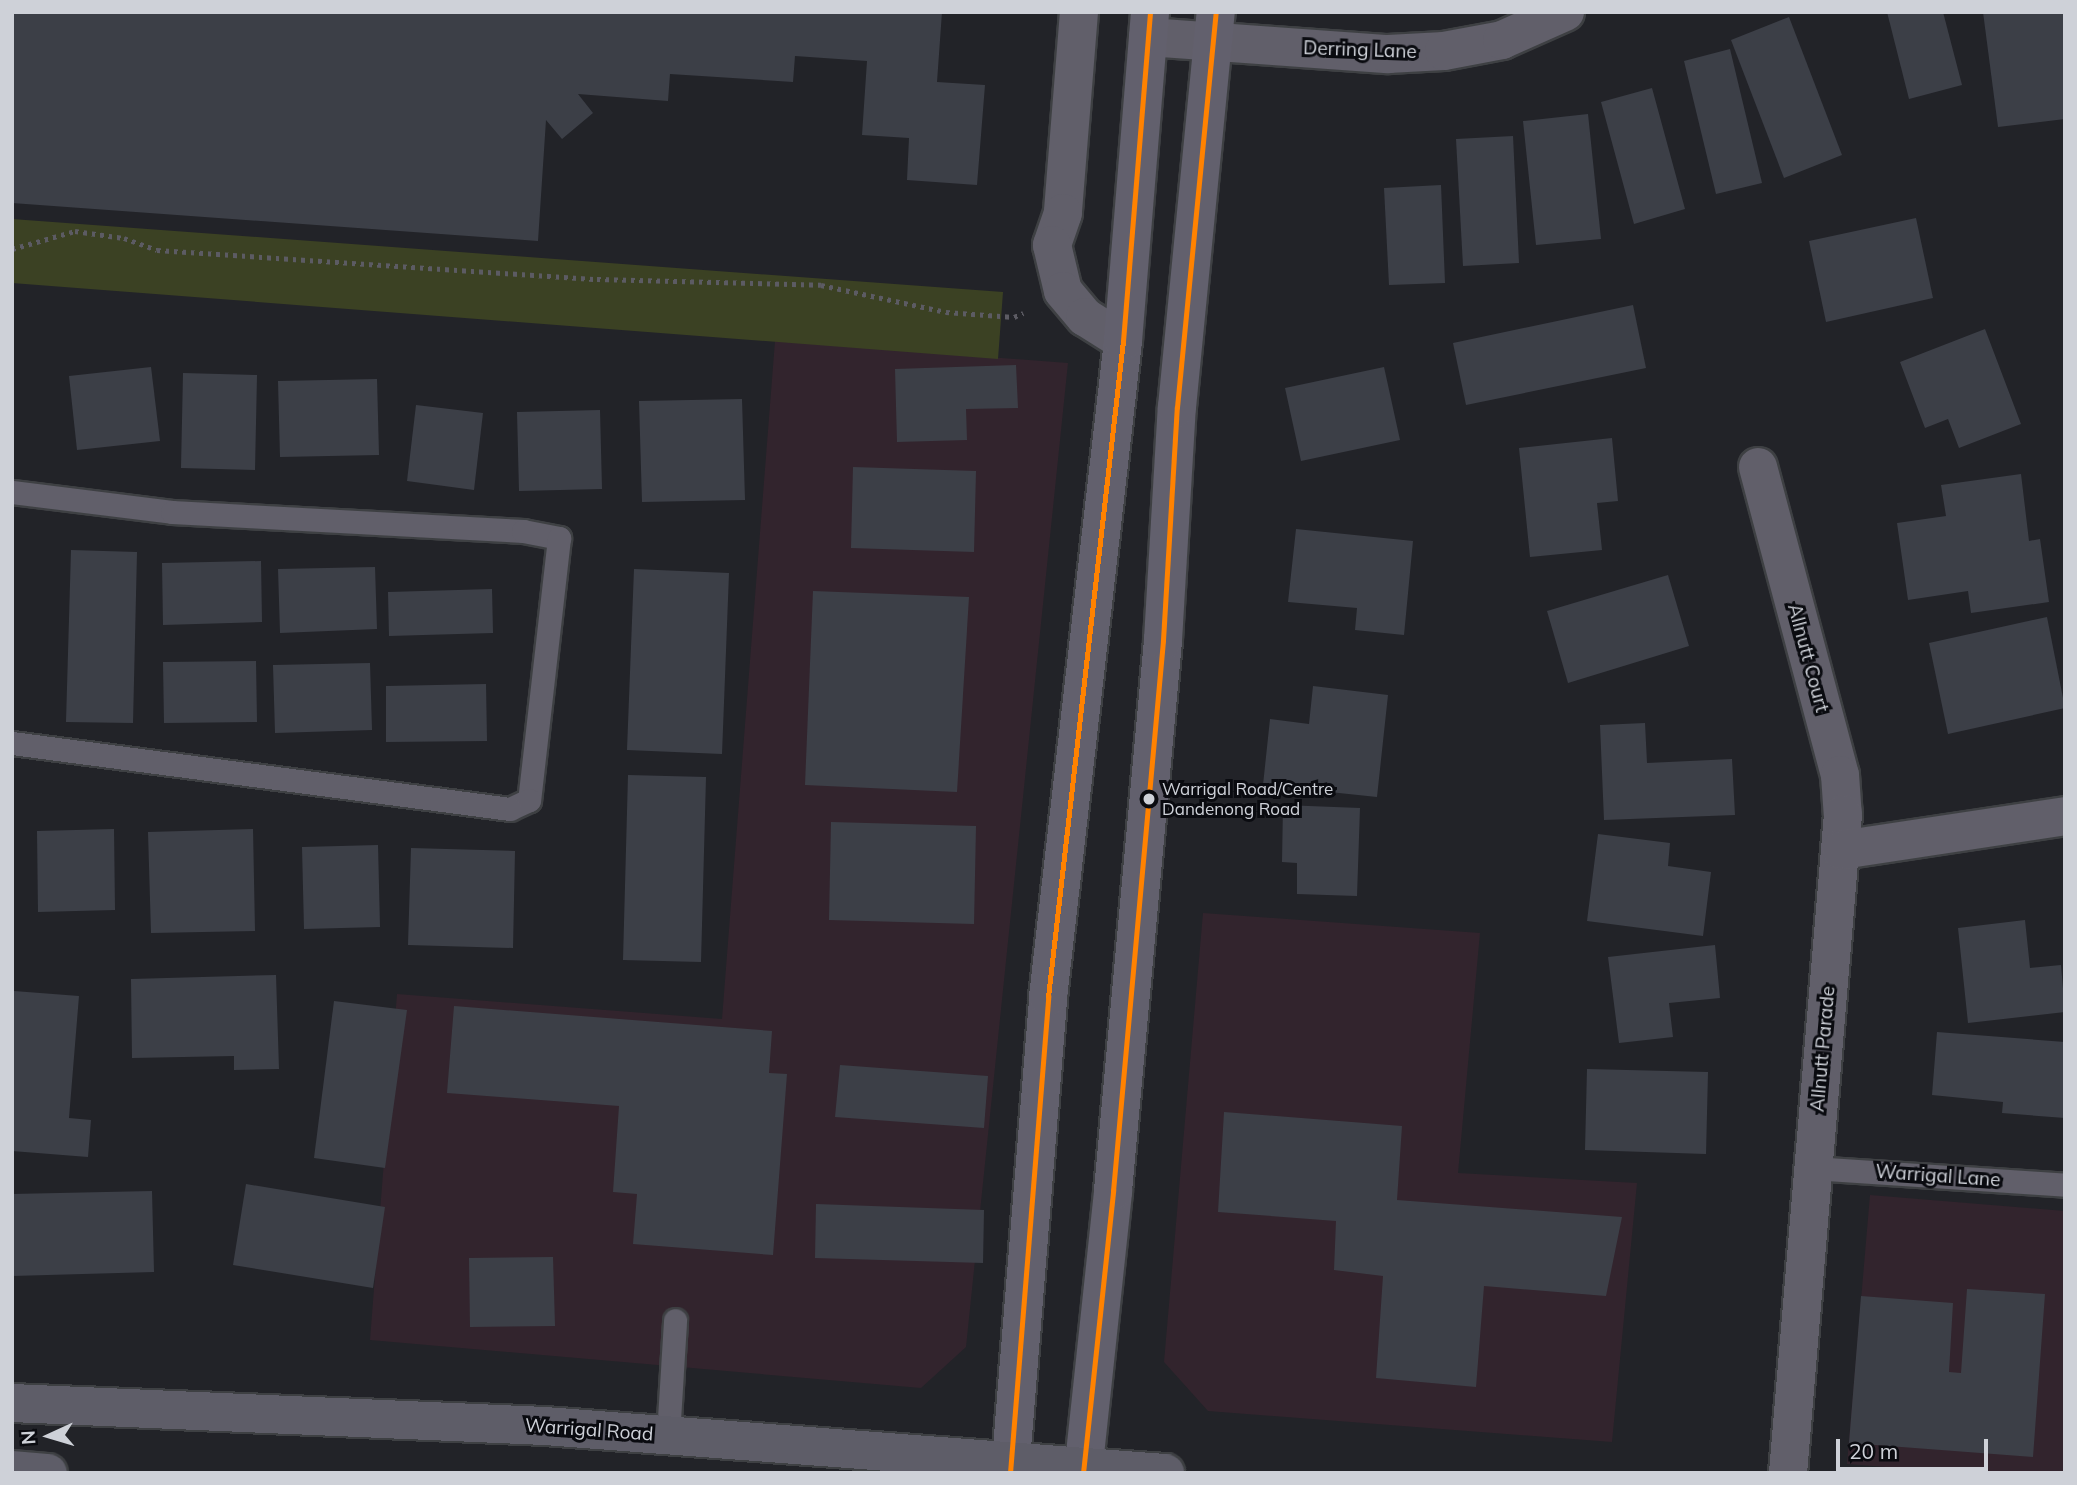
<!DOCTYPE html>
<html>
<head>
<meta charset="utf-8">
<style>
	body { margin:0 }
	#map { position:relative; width:2077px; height:1485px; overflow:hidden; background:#222328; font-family:Mulish,sans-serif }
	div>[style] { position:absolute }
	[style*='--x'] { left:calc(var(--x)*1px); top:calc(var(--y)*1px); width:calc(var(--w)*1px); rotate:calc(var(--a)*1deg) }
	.commercial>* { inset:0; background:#32242d }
	.green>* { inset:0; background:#3b4123 }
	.building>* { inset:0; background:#3c3f47 }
	.path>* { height:4.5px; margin-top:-2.25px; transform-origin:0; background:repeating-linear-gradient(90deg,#5c5b63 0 3.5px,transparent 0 8.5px) }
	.roads { filter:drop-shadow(2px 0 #3e4043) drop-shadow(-2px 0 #3e4043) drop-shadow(0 2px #3e4043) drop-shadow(0 -2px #3e4043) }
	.lane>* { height:23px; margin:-11.5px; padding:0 11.5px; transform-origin:11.5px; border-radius:11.5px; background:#615f6a }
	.street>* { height:38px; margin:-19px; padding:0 19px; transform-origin:19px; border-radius:19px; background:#615f6a }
	.primary>* { height:38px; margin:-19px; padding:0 19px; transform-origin:19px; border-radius:19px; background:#62606d }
	.highway>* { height:38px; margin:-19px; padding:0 19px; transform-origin:19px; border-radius:19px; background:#5e5d68 }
	.bus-1>* { height:5px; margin:-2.5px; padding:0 2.5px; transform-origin:2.5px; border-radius:2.5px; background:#ff8200 }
	.dots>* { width:19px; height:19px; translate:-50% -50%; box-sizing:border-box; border:4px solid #0a0b10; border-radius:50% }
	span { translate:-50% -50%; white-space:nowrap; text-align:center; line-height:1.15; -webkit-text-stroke:6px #0a0b10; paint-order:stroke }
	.bus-label { font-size:17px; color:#ced1d8 }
	.left { translate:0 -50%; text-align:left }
	.street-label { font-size:19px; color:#ced1d8 }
	.frame { position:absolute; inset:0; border:14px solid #ced1d8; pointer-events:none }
	.north { position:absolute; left:14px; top:1401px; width:70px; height:70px; -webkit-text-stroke:5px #0a0b10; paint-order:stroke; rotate:266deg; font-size:19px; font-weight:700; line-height:28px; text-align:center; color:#ced1d8 }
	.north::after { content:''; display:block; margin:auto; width:24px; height:32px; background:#ced1d8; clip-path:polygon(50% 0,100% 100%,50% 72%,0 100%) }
	.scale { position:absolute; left:1836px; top:1439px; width:152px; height:32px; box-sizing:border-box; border:4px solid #ced1d8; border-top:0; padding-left:9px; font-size:21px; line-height:24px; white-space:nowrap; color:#ced1d8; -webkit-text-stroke:5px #0a0b10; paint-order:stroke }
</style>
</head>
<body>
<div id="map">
	<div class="commercial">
		<div style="clip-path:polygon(775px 341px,1068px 363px,966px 1347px,921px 1388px,370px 1340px,397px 994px,722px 1019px)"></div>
		<div style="clip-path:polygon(1203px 913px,1480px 933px,1458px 1173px,1637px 1183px,1612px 1442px,1208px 1411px,1164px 1362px)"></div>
		<div style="clip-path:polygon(1870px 1195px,2065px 1211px,2065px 1473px,1962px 1473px,1847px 1464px)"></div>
	</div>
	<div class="green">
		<div style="clip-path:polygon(12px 219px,1003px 292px,998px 359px,12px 283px)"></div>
	</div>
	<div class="building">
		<div style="clip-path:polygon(12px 12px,942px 12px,937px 82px,985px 85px,977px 185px,907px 180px,909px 138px,862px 135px,867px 61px,795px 56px,793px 82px,670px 74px,668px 101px,578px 94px,593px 113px,562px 139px,546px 120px,538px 241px,12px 203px)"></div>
		<div style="clip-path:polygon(1887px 12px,1943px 12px,1962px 85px,1909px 99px)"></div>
		<div style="clip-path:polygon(1983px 12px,2065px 12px,2065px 119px,1998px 127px)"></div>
		<div style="clip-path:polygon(1789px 17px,1842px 155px,1784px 178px,1731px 40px)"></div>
		<div style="clip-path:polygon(1730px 49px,1762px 183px,1716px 194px,1684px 61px)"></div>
		<div style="clip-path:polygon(1652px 88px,1685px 209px,1634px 224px,1601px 102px)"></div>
		<div style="clip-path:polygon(1588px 114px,1601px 239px,1536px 245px,1523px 121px)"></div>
		<div style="clip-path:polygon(1513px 136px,1519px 263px,1463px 266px,1456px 139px)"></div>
		<div style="clip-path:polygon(1441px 185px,1445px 283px,1389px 285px,1384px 188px)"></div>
		<div style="clip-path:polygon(1916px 218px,1933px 298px,1826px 322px,1809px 241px)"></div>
		<div style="clip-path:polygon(1633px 305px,1646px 368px,1466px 405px,1453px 343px)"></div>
		<div style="clip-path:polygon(1985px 329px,2021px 424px,1959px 448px,1948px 419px,1925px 428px,1900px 362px)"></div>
		<div style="clip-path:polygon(1016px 365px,1018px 408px,966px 409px,967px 440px,897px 442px,895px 369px)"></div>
		<div style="clip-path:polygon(151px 367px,160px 441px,77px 450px,69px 376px)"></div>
		<div style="clip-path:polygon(1384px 367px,1400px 440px,1301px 461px,1285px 388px)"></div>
		<div style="clip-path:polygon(183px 373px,257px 375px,255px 470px,181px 468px)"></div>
		<div style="clip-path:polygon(377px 379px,379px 455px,280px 457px,278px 381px)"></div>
		<div style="clip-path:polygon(742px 399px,745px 500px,642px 502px,639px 401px)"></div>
		<div style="clip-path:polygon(416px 405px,483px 413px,474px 490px,407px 481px)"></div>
		<div style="clip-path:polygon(600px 410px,602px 489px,519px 491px,517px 412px)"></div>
		<div style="clip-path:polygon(1612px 438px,1618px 501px,1597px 503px,1602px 550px,1530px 557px,1519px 448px)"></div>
		<div style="clip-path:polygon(853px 467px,976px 471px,974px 552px,851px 548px)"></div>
		<div style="clip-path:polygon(2021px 474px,2029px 541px,2040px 539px,2049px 602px,1971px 613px,1968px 591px,1908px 600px,1897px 523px,1946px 516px,1941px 485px)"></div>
		<div style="clip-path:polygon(1296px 529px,1413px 541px,1404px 635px,1355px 630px,1357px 608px,1288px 602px)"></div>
		<div style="clip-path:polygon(71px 550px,137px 552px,133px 723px,66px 722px)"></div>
		<div style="clip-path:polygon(261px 561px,262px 622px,163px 625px,162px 563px)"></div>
		<div style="clip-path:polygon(375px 567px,377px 629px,280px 633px,278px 569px)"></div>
		<div style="clip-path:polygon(634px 569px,729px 573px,722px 754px,627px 750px)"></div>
		<div style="clip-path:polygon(1668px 575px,1689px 646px,1568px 683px,1547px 611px)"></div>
		<div style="clip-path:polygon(492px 589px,493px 633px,389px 636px,388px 592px)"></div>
		<div style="clip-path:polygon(813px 591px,969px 597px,957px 792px,805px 785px)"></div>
		<div style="clip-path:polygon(2047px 617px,2065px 708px,1948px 734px,1929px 643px)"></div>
		<div style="clip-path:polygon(256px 661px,257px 722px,164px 723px,163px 662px)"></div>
		<div style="clip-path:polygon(370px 663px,372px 730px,275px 733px,273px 665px)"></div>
		<div style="clip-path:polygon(486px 684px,487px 741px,386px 742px,386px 686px)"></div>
		<div style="clip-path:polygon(1313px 686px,1388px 695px,1377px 797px,1263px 785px,1270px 719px,1309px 724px)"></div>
		<div style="clip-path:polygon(1645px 723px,1647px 763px,1732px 759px,1735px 815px,1604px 820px,1600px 725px)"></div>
		<div style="clip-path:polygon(628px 775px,706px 777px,701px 962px,623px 960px)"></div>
		<div style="clip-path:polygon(1283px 805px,1360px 808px,1357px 896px,1297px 894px,1297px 863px,1282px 862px)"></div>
		<div style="clip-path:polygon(831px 822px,976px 826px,974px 924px,829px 920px)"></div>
		<div style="clip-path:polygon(114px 829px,115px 910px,38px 912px,37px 831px)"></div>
		<div style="clip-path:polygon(253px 829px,255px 931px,151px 933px,148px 832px)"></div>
		<div style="clip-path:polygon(1598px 834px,1670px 843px,1668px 866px,1711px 872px,1703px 936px,1587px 921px)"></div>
		<div style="clip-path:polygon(378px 845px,380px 927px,304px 929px,302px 847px)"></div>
		<div style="clip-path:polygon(411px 848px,515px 851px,513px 948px,408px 945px)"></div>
		<div style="clip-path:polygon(2025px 920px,2030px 968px,2061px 965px,2065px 1012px,1968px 1023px,1958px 928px)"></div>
		<div style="clip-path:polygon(1715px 945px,1720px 998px,1669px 1003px,1673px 1037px,1619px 1043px,1608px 957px)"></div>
		<div style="clip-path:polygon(276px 975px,279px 1069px,234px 1070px,234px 1056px,132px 1058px,131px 979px)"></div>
		<div style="clip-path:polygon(14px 991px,79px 996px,69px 1118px,91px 1120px,88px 1157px,12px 1151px)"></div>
		<div style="clip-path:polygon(334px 1001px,407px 1010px,385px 1168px,314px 1158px)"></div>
		<div style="clip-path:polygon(454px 1006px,772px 1031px,769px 1073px,787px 1074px,773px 1255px,633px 1244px,637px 1194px,613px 1192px,619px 1106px,447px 1093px)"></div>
		<div style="clip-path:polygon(1937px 1032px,2065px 1042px,2065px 1118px,2002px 1113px,2003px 1102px,1932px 1095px)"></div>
		<div style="clip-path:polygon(840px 1065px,988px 1076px,984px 1128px,835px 1117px)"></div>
		<div style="clip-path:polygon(1587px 1069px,1708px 1072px,1706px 1154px,1585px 1150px)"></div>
		<div style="clip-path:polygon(1224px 1112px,1402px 1126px,1397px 1200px,1622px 1217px,1606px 1296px,1484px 1286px,1476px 1387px,1376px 1378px,1383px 1276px,1334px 1270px,1336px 1221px,1218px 1212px)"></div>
		<div style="clip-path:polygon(246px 1184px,385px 1207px,373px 1288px,233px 1265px)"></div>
		<div style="clip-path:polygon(152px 1191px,154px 1272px,12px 1276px,12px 1194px)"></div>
		<div style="clip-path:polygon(816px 1204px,984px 1210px,983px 1263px,815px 1258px)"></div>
		<div style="clip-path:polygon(553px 1257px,555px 1326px,470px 1327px,469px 1258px)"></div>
		<div style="clip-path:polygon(1967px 1289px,2045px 1294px,2033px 1457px,1849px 1443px,1861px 1296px,1953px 1303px,1949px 1372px,1961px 1373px)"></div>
	</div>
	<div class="path">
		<div style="--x:12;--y:249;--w:66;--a:-15.9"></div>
		<div style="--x:75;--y:231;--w:49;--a:8.1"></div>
		<div style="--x:124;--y:238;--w:35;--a:20"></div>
		<div style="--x:157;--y:250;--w:441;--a:3.8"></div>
		<div style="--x:597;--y:279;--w:224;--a:1.5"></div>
		<div style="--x:821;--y:285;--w:128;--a:12.2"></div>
		<div style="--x:946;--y:312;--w:68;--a:4.2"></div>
		<div style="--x:1014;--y:317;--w:10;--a:-24"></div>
	</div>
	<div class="roads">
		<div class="lane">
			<div style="--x:12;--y:492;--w:161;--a:7.1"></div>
			<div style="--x:172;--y:512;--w:352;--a:3.1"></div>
			<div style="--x:523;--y:531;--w:37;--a:11"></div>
			<div style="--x:559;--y:538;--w:264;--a:96.5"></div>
			<div style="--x:529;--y:800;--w:21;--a:155"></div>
			<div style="--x:510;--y:809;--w:502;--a:-172.45"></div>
			<div style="--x:1812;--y:1168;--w:254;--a:3.8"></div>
			<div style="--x:668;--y:1436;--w:116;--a:-86.5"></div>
		</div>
		<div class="street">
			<div style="--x:1079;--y:12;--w:202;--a:94.6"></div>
			<div style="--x:1063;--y:213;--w:34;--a:109"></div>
			<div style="--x:1052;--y:245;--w:47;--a:76.6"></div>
			<div style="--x:1063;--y:291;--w:34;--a:50"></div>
			<div style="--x:1085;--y:317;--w:45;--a:32.3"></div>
			<div style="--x:1148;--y:37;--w:241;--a:4.1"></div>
			<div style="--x:1388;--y:54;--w:56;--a:-3.1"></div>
			<div style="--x:1444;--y:51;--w:59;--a:-10.7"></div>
			<div style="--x:1502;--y:40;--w:69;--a:-24"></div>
			<div style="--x:1758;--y:467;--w:319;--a:75.1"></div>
			<div style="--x:1840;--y:775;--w:39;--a:86"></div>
			<div style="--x:1843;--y:814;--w:661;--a:94.77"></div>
			<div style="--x:1841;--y:850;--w:227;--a:-8.6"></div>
		</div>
		<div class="primary">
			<div style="--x:1010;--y:1473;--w:478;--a:-85.4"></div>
			<div style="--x:1048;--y:997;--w:660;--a:-83.48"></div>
			<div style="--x:1123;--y:341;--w:330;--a:-85.3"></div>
			<div style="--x:1083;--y:1473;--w:284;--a:-83.9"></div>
			<div style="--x:1113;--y:1191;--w:553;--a:-84.81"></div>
			<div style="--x:1163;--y:640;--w:233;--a:-86.6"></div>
			<div style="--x:1177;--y:407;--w:397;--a:-84.4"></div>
		</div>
		<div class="highway">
			<div style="--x:12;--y:1403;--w:533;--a:2.47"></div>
			<div style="--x:545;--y:1426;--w:622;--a:4.34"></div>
			<div style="--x:12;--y:1470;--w:36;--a:5"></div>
		</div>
	</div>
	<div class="bus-1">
		<div style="--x:1010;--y:1473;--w:478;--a:-85.4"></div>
		<div style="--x:1048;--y:997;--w:660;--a:-83.48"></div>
		<div style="--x:1123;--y:341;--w:330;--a:-85.3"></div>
		<div style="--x:1083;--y:1473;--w:284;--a:-83.9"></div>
		<div style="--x:1113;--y:1191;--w:553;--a:-84.81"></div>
		<div style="--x:1163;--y:640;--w:233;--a:-86.6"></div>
		<div style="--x:1177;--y:407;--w:397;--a:-84.4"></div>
	</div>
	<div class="dots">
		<div style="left:1149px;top:799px;background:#ced1d8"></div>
	</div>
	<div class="bus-label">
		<span class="left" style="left:1162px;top:799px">Warrigal Road/Centre<br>Dandenong Road</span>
	</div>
	<div class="street-label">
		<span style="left:1360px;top:50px;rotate:2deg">Derring Lane</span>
		<span style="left:1808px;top:658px;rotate:75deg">Allnutt Court</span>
		<span style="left:1823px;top:1049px;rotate:-85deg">Allnutt Parade</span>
		<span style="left:1938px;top:1176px;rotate:4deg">Warrigal Lane</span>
		<span style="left:589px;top:1430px;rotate:4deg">Warrigal Road</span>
	</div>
	<div class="frame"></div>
	<div class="north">N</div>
	<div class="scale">20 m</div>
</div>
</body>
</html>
